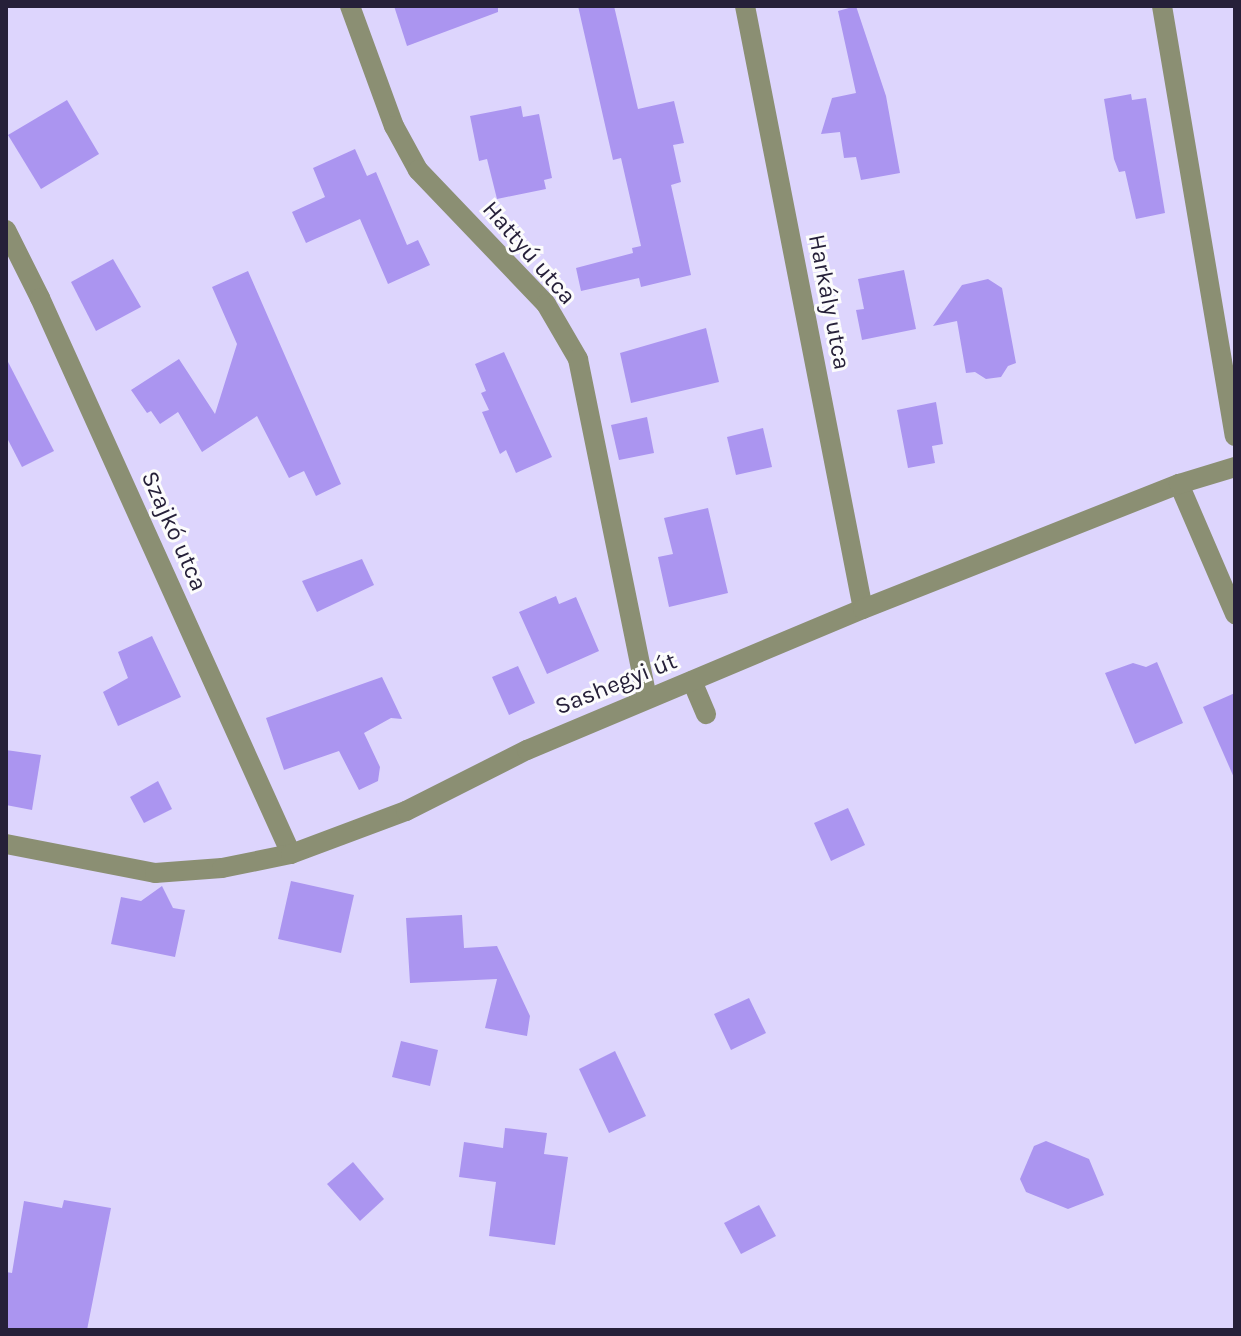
<!DOCTYPE html>
<html>
<head>
<meta charset="utf-8">
<style>
	body { margin:0 }
	#map { position:relative; width:1241px; height:1336px; overflow:hidden; background:#ddd5fd; font-family:Karla,sans-serif }
	div>[style] { position:absolute }
	[style*='--x'] { left:calc(var(--x)*1px); top:calc(var(--y)*1px); width:calc(var(--w)*1px); rotate:calc(var(--a)*1deg) }
	.building>* { inset:0; background:#ab95f0 }
	.street>* { height:20px; margin:-10px; padding:0 10px; transform-origin:10px; border-radius:10px; background:#8b8f73 }
	span { translate:-50% -50%; white-space:nowrap; text-align:center; line-height:1.15; -webkit-text-stroke:6px #fcfcfc; paint-order:stroke }
	.street-label { font-size:24px; color:#262039 }
	.frame { position:absolute; inset:0; border:8px solid #262039; pointer-events:none }
</style>
</head>
<body>
<div id="map">
	<div class="building">
		<div style="clip-path:polygon(394px 6px,498px 6px,498px 12px,407px 46px)"></div>
		<div style="clip-path:polygon(578px 6px,614px 6px,638px 109px,674px 101px,684px 143px,673px 145px,681px 182px,671px 185px,691px 275px,641px 287px,639px 278px,581px 291px,576px 268px,633px 253px,632px 248px,641px 246px,621px 158px,613px 160px)"></div>
		<div style="clip-path:polygon(856px 6px,886px 96px,900px 173px,861px 180px,856px 157px,844px 158px,840px 132px,821px 134px,832px 98px,856px 93px,838px 11px)"></div>
		<div style="clip-path:polygon(1131px 94px,1132px 100px,1146px 98px,1165px 213px,1136px 219px,1125px 171px,1119px 172px,1114px 159px,1104px 99px)"></div>
		<div style="clip-path:polygon(67px 100px,99px 154px,41px 189px,8px 135px)"></div>
		<div style="clip-path:polygon(521px 106px,523px 117px,539px 114px,552px 178px,544px 180px,546px 189px,497px 199px,487px 159px,479px 161px,470px 116px)"></div>
		<div style="clip-path:polygon(355px 149px,367px 176px,376px 172px,407px 245px,418px 240px,430px 265px,388px 284px,360px 219px,306px 243px,292px 212px,325px 197px,313px 168px)"></div>
		<div style="clip-path:polygon(113px 259px,141px 307px,96px 331px,71px 282px)"></div>
		<div style="clip-path:polygon(904px 270px,916px 329px,862px 340px,856px 310px,864px 309px,858px 279px)"></div>
		<div style="clip-path:polygon(248px 271px,341px 484px,316px 496px,304px 471px,289px 478px,257px 416px,202px 452px,178px 412px,160px 424px,151px 411px,147px 413px,131px 390px,179px 359px,215px 414px,237px 344px,212px 287px)"></div>
		<div style="clip-path:polygon(988px 279px,1002px 288px,1016px 363px,1008px 366px,1001px 377px,986px 379px,975px 372px,966px 373px,957px 321px,933px 326px,962px 285px)"></div>
		<div style="clip-path:polygon(706px 328px,719px 382px,631px 403px,620px 353px)"></div>
		<div style="clip-path:polygon(504px 352px,552px 457px,516px 473px,506px 450px,500px 454px,482px 412px,489px 410px,481px 393px,486px 391px,475px 364px)"></div>
		<div style="clip-path:polygon(6px 358px,54px 451px,22px 467px,6px 436px)"></div>
		<div style="clip-path:polygon(936px 402px,943px 444px,932px 446px,935px 463px,908px 468px,897px 410px)"></div>
		<div style="clip-path:polygon(647px 417px,654px 453px,619px 460px,611px 425px)"></div>
		<div style="clip-path:polygon(763px 428px,772px 467px,736px 475px,727px 437px)"></div>
		<div style="clip-path:polygon(708px 508px,728px 593px,669px 607px,658px 557px,673px 554px,664px 518px)"></div>
		<div style="clip-path:polygon(362px 559px,374px 585px,317px 612px,302px 581px)"></div>
		<div style="clip-path:polygon(556px 596px,559px 604px,576px 597px,599px 651px,547px 674px,519px 612px)"></div>
		<div style="clip-path:polygon(152px 636px,181px 697px,118px 726px,103px 692px,128px 678px,118px 652px)"></div>
		<div style="clip-path:polygon(1157px 662px,1183px 723px,1135px 744px,1105px 673px,1133px 663px,1146px 667px)"></div>
		<div style="clip-path:polygon(518px 666px,535px 703px,509px 715px,492px 677px)"></div>
		<div style="clip-path:polygon(382px 677px,402px 719px,391px 718px,364px 733px,380px 767px,378px 781px,359px 790px,339px 751px,284px 770px,266px 718px)"></div>
		<div style="clip-path:polygon(1235px 693px,1235px 780px,1203px 707px)"></div>
		<div style="clip-path:polygon(6px 750px,41px 755px,32px 810px,6px 805px)"></div>
		<div style="clip-path:polygon(158px 781px,172px 809px,144px 823px,130px 797px)"></div>
		<div style="clip-path:polygon(848px 808px,865px 845px,831px 861px,814px 823px)"></div>
		<div style="clip-path:polygon(291px 881px,354px 895px,341px 953px,278px 939px)"></div>
		<div style="clip-path:polygon(162px 886px,173px 908px,185px 910px,175px 957px,111px 944px,121px 897px,141px 901px)"></div>
		<div style="clip-path:polygon(462px 915px,464px 948px,497px 946px,530px 1016px,527px 1036px,485px 1028px,497px 979px,410px 983px,406px 918px)"></div>
		<div style="clip-path:polygon(749px 998px,766px 1033px,731px 1050px,714px 1014px)"></div>
		<div style="clip-path:polygon(401px 1041px,438px 1050px,430px 1086px,392px 1077px)"></div>
		<div style="clip-path:polygon(615px 1051px,646px 1116px,609px 1133px,579px 1069px)"></div>
		<div style="clip-path:polygon(505px 1128px,547px 1133px,544px 1154px,568px 1157px,555px 1245px,489px 1236px,496px 1182px,459px 1177px,464px 1142px,503px 1148px)"></div>
		<div style="clip-path:polygon(1046px 1141px,1089px 1159px,1104px 1195px,1068px 1209px,1026px 1192px,1020px 1179px,1034px 1146px)"></div>
		<div style="clip-path:polygon(353px 1162px,384px 1199px,360px 1221px,327px 1184px)"></div>
		<div style="clip-path:polygon(64px 1200px,111px 1208px,87px 1330px,6px 1330px,6px 1272px,12px 1273px,24px 1201px,62px 1208px)"></div>
		<div style="clip-path:polygon(759px 1205px,776px 1236px,741px 1254px,724px 1223px)"></div>
	</div>
	<div class="street">
		<div style="--x:350;--y:6;--w:128;--a:69.9"></div>
		<div style="--x:394;--y:126;--w:50;--a:61.4"></div>
		<div style="--x:418;--y:170;--w:185;--a:46.3"></div>
		<div style="--x:546;--y:304;--w:64;--a:59.8"></div>
		<div style="--x:578;--y:359;--w:345;--a:78.5"></div>
		<div style="--x:745;--y:6;--w:614;--a:78.93"></div>
		<div style="--x:1162;--y:6;--w:436;--a:80.4"></div>
		<div style="--x:6;--y:230;--w:76;--a:63.4"></div>
		<div style="--x:40;--y:298;--w:610;--a:65.7"></div>
		<div style="--x:1179;--y:484;--w:142;--a:66.7"></div>
		<div style="--x:692;--y:681;--w:36;--a:67"></div>
		<div style="--x:6;--y:844;--w:152;--a:11"></div>
		<div style="--x:155;--y:873;--w:67;--a:-4.3"></div>
		<div style="--x:222;--y:868;--w:70;--a:-11.5"></div>
		<div style="--x:291;--y:854;--w:123;--a:-20.5"></div>
		<div style="--x:406;--y:811;--w:136;--a:-26.8"></div>
		<div style="--x:527;--y:750;--w:364;--a:-22.8"></div>
		<div style="--x:863;--y:609;--w:340;--a:-21.6"></div>
		<div style="--x:1179;--y:484;--w:59;--a:-16.9"></div>
	</div>
	<div class="street-label">
		<span style="left:529px;top:253px;rotate:49deg">Hattyú utca</span>
		<span style="left:829px;top:302px;rotate:79deg">Harkály utca</span>
		<span style="left:174px;top:531px;rotate:66deg">Szajkó utca</span>
		<span style="left:616px;top:684px;rotate:-22deg">Sashegyi út</span>
	</div>
	<div class="frame"></div>
</div>
</body>
</html>
